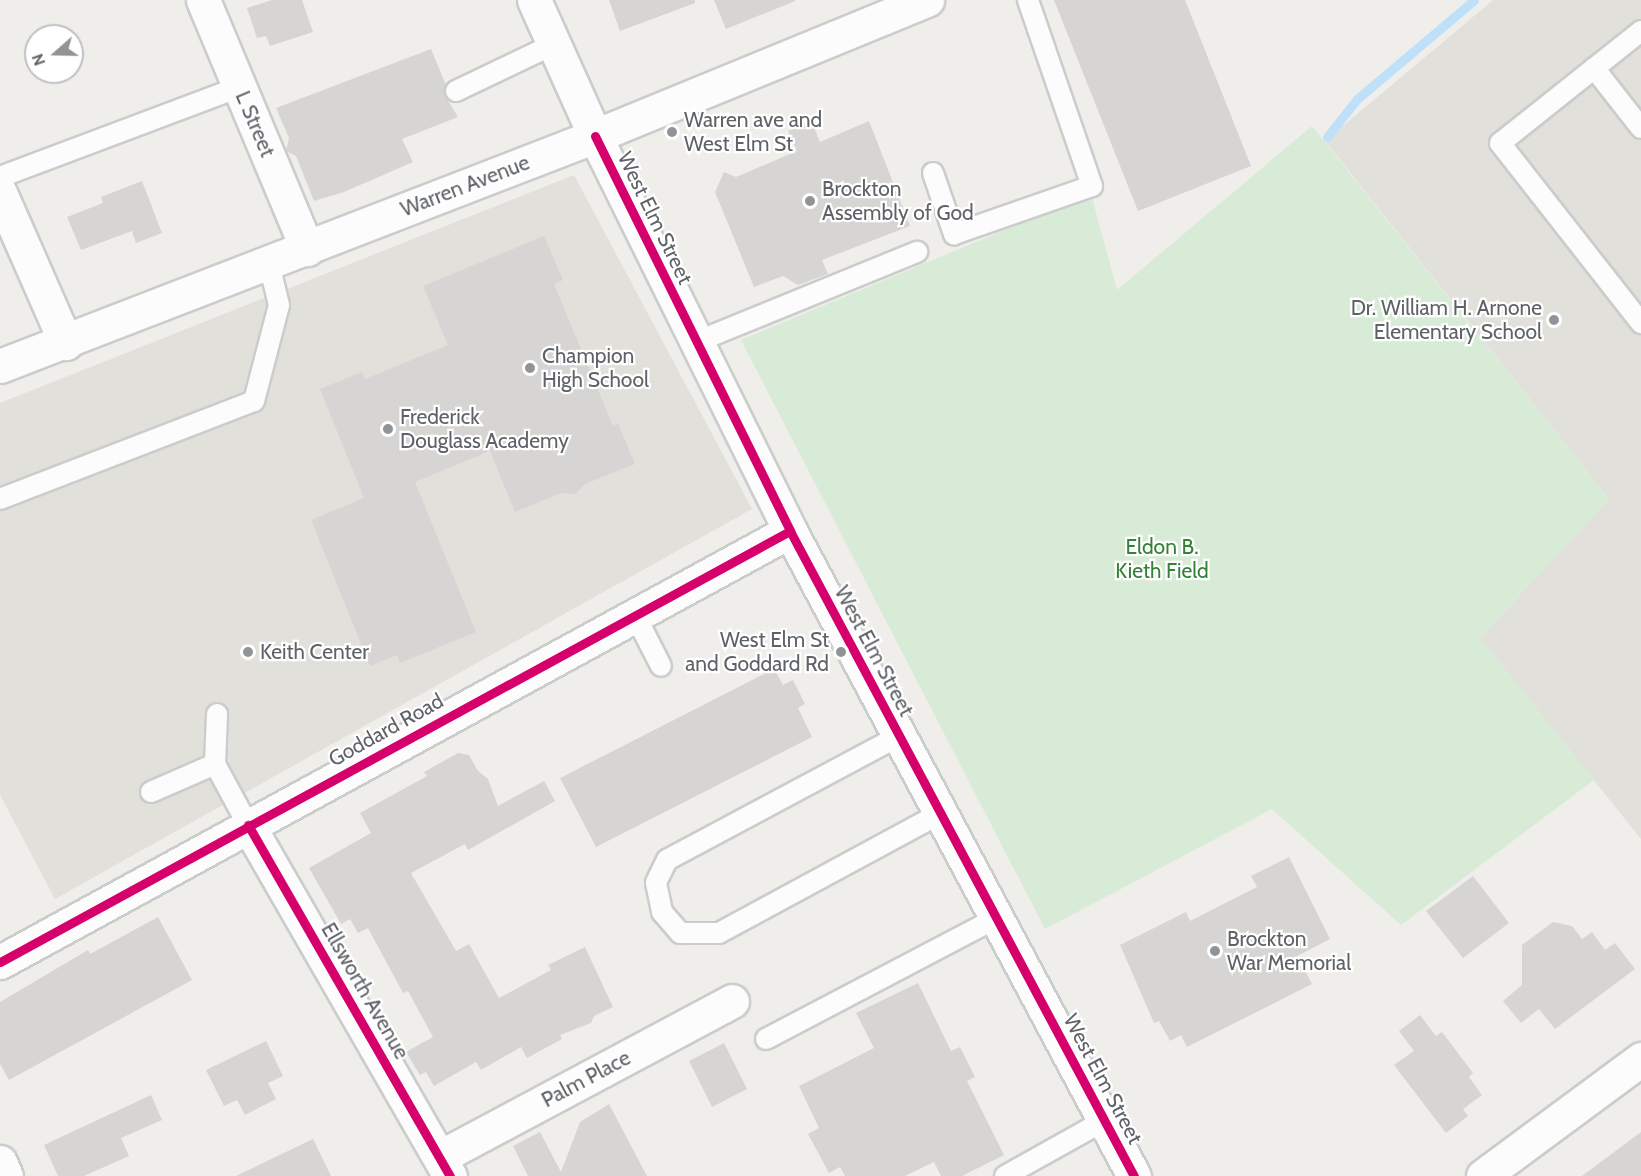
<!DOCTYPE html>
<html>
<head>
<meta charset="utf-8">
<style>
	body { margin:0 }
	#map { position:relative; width:1641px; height:1176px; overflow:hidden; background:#efeeea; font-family:Cabin,sans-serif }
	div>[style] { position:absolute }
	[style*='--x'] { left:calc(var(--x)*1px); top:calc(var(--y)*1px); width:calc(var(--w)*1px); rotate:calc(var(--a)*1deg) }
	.education>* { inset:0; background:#e2e0da }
	.green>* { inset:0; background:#d8ebd6 }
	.stream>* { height:9px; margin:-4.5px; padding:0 4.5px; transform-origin:4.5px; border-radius:4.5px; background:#bfe0f9 }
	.building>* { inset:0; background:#d6d5d3 }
	.roads { filter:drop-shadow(2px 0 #cbcccc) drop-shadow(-2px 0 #cbcccc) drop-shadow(0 2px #cbcccc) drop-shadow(0 -2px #cbcccc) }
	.lane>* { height:20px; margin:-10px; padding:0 10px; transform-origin:10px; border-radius:10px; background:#fdfcfc }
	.street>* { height:33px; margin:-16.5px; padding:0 16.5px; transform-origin:16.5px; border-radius:16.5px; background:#fdfcfc }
	.secondary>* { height:33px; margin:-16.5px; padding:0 16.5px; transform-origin:16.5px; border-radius:16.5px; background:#fdfcfc }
	.cycleway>* { height:9px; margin:-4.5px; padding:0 4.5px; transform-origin:4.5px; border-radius:4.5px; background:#d6006c }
	.dots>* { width:16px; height:16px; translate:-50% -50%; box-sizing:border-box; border:3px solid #fff; border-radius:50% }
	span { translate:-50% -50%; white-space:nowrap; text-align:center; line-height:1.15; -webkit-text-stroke:4.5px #fff; paint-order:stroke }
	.poi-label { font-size:21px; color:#5f6368 }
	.left { translate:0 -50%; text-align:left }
	.right { translate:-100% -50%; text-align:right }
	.street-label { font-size:21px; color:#5f6368 }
	.park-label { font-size:21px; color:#348238 }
	.north { position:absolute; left:24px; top:24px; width:60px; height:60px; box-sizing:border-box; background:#fff; border:2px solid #bfc1c3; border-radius:50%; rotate:250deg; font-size:16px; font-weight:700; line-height:24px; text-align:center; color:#5f6368 }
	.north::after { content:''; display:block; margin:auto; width:21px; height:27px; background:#919496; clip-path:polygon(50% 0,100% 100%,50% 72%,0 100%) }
</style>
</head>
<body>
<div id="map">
	<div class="education">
		<div style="clip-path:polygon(1493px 0,1641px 0,1641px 839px,1480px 638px,1609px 499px,1325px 141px)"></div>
		<div style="clip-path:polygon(574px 175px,752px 509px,55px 899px,0 795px,0 403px)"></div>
	</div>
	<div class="green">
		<div style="clip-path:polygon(1312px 126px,1609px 499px,1480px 638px,1594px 780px,1401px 925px,1272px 809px,1045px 929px,741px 340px,1091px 194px,1117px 290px)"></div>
	</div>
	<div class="stream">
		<div style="--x:1327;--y:137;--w:48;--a:-51.7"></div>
		<div style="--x:1357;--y:99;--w:153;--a:-40.2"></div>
	</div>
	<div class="building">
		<div style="clip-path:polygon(272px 0,302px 0,313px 32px,270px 46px,266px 36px,257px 38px,247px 8px)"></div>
		<div style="clip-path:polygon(609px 0,695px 0,695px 3px,620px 31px)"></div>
		<div style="clip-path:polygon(714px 0,795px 0,795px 1px,726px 29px)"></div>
		<div style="clip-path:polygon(1054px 0,1185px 0,1251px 166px,1138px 211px)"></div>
		<div style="clip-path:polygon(431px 49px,446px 85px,445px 96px,458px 117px,402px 139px,413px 162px,344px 192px,314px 201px,296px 156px,286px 151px,289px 138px,276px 108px)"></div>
		<div style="clip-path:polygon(869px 121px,910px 226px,822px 260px,828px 274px,798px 285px,783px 276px,754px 287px,715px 192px,724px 172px,736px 177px,797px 151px,788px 131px,812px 122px,820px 142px)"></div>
		<div style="clip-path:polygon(142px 181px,162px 233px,136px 243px,132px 231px,81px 250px,67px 217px,103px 203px,101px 197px)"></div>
		<div style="clip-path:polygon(544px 236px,563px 280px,554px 284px,613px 426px,618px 423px,635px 464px,585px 484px,575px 494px,561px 493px,515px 512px,490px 451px,415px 482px,476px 632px,400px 663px,397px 655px,370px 666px,311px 520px,364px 498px,320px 389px,362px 372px,365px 379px,448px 345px,423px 286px)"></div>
		<div style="clip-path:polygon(774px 669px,783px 685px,793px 680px,805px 704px,798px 708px,812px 737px,596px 847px,560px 778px)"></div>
		<div style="clip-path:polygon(458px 753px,469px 755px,478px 771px,488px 779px,498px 806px,544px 781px,555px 801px,468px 850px,465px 844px,411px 873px,456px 951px,469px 944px,499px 998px,551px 970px,548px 965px,585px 947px,613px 1007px,594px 1016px,591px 1023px,560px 1035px,562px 1039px,527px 1058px,521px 1047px,481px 1070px,476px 1062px,434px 1086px,426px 1072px,420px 1075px,406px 1052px,433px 1037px,408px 991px,403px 993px,368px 928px,358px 933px,350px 919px,341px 924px,309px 868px,371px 833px,360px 813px,427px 776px,424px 772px)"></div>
		<div style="clip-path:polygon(1289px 857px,1330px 939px,1297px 956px,1312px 984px,1187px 1047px,1181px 1035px,1170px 1041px,1159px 1021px,1154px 1023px,1120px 945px,1186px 912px,1190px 921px,1257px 887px,1251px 876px)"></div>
		<div style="clip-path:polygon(1473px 876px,1509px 923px,1463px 958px,1426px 911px)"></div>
		<div style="clip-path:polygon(158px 917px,192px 980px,9px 1080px,0 1064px,0 1002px,88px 950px,90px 954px)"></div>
		<div style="clip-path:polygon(1553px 922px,1572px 926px,1582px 939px,1592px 932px,1605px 950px,1615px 943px,1635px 969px,1555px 1029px,1539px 1009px,1521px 1023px,1503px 1001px,1522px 985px,1522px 945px)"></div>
		<div style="clip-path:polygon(918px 983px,951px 1051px,960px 1047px,975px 1077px,967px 1081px,1004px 1155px,962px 1176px,941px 1176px,934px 1162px,905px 1176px,845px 1176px,840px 1167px,829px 1173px,808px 1134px,819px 1128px,799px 1086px,874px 1048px,856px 1013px)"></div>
		<div style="clip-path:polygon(1420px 1015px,1436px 1036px,1442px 1032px,1473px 1073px,1469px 1077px,1482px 1095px,1463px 1109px,1468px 1116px,1446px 1133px,1394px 1065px,1414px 1051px,1399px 1031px)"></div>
		<div style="clip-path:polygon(266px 1041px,283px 1076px,268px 1083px,276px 1099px,245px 1115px,237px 1100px,224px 1106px,206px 1070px)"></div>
		<div style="clip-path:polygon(724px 1043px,747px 1089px,712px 1107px,689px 1061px)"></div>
		<div style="clip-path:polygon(151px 1095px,162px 1120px,121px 1138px,129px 1156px,84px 1176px,58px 1176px,44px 1145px)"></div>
		<div style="clip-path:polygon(609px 1104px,647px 1176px,528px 1176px,513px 1146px,540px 1132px,561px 1172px,580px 1122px)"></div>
		<div style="clip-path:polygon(1641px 1132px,1641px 1176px,1582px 1176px)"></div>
		<div style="clip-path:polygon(313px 1139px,331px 1176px,236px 1176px)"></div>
	</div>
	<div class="roads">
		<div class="lane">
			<div style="--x:1641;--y:31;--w:180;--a:141.5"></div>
			<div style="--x:1500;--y:143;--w:229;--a:51.9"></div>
			<div style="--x:1594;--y:68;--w:76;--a:51.9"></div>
			<div style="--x:456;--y:91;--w:109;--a:-25.6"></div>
			<div style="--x:933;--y:173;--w:65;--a:71"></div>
			<div style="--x:954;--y:234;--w:146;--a:-19.2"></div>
			<div style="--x:1092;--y:186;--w:197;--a:-109"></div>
			<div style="--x:0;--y:177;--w:256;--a:-20.6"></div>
			<div style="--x:696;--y:342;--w:239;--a:-22.2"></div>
			<div style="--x:0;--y:499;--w:272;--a:-21.1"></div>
			<div style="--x:254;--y:401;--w:99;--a:-75.4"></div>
			<div style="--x:279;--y:305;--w:42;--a:-103.7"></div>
			<div style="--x:635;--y:615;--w:57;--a:63"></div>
			<div style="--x:899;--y:736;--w:263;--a:151.9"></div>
			<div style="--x:667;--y:860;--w:25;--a:116"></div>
			<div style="--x:656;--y:883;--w:30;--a:78"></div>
			<div style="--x:662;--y:912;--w:28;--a:49"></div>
			<div style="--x:680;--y:933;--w:39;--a:0"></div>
			<div style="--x:719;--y:933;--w:252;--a:-28.4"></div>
			<div style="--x:215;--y:764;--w:50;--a:-87.7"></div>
			<div style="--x:151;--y:792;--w:70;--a:-23.6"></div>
			<div style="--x:215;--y:764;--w:69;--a:61.6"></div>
			<div style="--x:766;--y:1039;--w:260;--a:-27.7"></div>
			<div style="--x:1005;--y:1176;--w:115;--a:-29.2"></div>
		</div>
		<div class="street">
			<div style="--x:203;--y:0;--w:270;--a:67.3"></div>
			<div style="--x:248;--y:825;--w:405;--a:60.1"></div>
			<div style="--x:0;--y:962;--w:900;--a:-28.62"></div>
			<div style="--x:440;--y:1157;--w:331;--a:-28.1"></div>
			<div style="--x:0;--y:1162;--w:15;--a:67"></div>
			<div style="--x:1483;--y:1176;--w:197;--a:-36.5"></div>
		</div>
		<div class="secondary">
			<div style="--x:534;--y:0;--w:149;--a:65.8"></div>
			<div style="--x:595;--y:136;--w:441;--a:63.7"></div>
			<div style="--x:790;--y:531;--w:731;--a:61.93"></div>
			<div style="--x:0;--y:193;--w:164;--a:66.3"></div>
			<div style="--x:0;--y:366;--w:638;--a:-21.13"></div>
			<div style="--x:595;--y:136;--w:359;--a:-22.3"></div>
		</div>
	</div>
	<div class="cycleway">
		<div style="--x:595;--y:136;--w:441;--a:63.7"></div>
		<div style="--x:790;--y:531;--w:731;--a:61.93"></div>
		<div style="--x:248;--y:825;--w:405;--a:60.1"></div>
		<div style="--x:0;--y:962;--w:900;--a:-28.62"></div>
	</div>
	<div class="dots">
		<div style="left:672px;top:132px;background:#919496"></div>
		<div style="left:810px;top:201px;background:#919496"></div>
		<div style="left:1554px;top:320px;background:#919496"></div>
		<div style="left:530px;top:368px;background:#919496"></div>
		<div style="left:388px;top:429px;background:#919496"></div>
		<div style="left:248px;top:652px;background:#919496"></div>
		<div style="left:841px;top:652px;background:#919496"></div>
		<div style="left:1215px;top:951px;background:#919496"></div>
	</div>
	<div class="poi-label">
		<span class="left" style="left:684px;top:132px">Warren ave and<br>West Elm St</span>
		<span class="left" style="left:822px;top:201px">Brockton<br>Assembly of God</span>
		<span class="right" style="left:1542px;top:320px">Dr. William H. Arnone<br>Elementary School</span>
		<span class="left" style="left:542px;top:368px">Champion<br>High School</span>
		<span class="left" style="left:400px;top:429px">Frederick<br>Douglass Academy</span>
		<span class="right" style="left:829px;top:652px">West Elm St<br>and Goddard Rd</span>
		<span class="left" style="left:260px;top:652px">Keith Center</span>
		<span class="left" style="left:1227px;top:951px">Brockton<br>War Memorial</span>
	</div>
	<div class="street-label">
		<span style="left:255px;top:124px;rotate:67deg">L Street</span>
		<span style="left:465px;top:186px;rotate:-21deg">Warren Avenue</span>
		<span style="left:655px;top:218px;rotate:64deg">West Elm Street</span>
		<span style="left:874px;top:651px;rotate:62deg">West Elm Street</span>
		<span style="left:386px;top:730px;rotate:-29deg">Goddard Road</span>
		<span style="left:365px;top:991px;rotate:60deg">Ellsworth Avenue</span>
		<span style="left:586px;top:1079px;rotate:-28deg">Palm Place</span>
		<span style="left:1103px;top:1079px;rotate:62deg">West Elm Street</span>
	</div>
	<div class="park-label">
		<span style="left:1162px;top:559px">Eldon B.<br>Kieth Field</span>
	</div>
	<div class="north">N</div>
</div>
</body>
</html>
